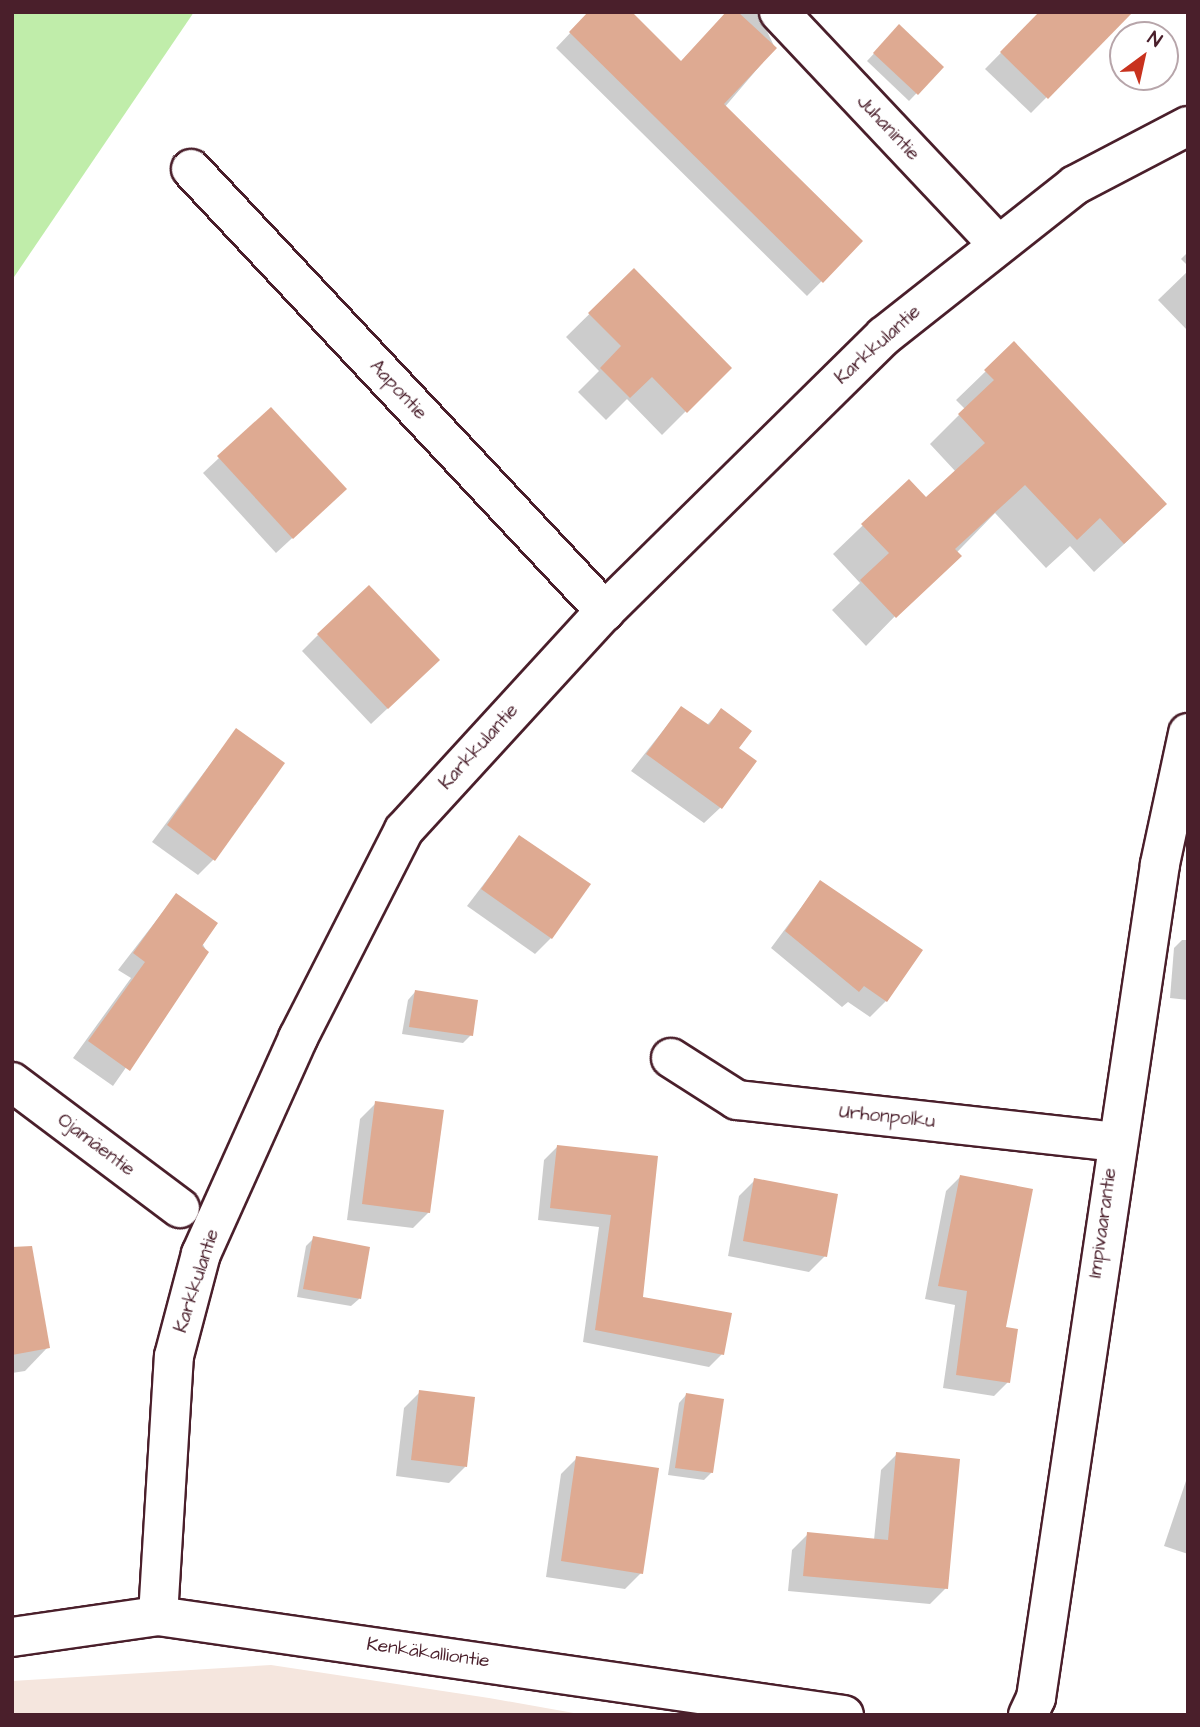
<!DOCTYPE html>
<html>
<head>
<meta charset="utf-8">
<style>
	body { margin:0 }
	#map { position:relative; width:1200px; height:1727px; overflow:hidden; background:#fff; font-family:"Architects Daughter",sans-serif }
	div>[style] { position:absolute }
	[style*='--x'] { left:calc(var(--x)*1px); top:calc(var(--y)*1px); width:calc(var(--w)*1px); rotate:calc(var(--a)*1deg) }
	.built>* { inset:0; background:#f5e6de }
	.green>* { inset:0; background:#c0edaa }
	.shadow>* { inset:0; background:#0003 }
	.building>* { inset:0; background:#deaa92 }
	.roads { filter:drop-shadow(2px 0 #4a1f2b) drop-shadow(-2px 0 #4a1f2b) drop-shadow(0 2px #4a1f2b) drop-shadow(0 -2px #4a1f2b) }
	.minor>* { height:38px; margin:-19px; padding:0 19px; transform-origin:19px; border-radius:19px; background:#fff }
	span { translate:-50% -50%; white-space:nowrap; text-align:center; line-height:1.15; -webkit-text-stroke:5px #fff; paint-order:stroke }
	.street-label { font-size:19px; color:#4a1f2b }
	.frame { position:absolute; inset:0; border:14px solid #4a1f2b; pointer-events:none }
	.north { position:absolute; left:1109px; top:21px; width:70px; height:70px; box-sizing:border-box; background:#fff; border:2px solid #b7a5aa; border-radius:50%; rotate:33deg; font-size:19px; font-weight:700; line-height:28px; text-align:center; color:#4a1f2b }
	.north::after { content:''; display:block; margin:auto; width:24px; height:32px; background:#c8321e; clip-path:polygon(50% 0,100% 100%,50% 72%,0 100%) }
</style>
</head>
<body>
<div id="map">
	<div class="built">
		<div style="clip-path:polygon(271px 1665px,489px 1698px,585px 1715px,12px 1715px,12px 1681px)"></div>
	</div>
	<div class="green">
		<div style="clip-path:polygon(12px 12px,194px 12px,12px 280px)"></div>
	</div>
	<div class="shadow">
		<div style="clip-path:polygon(590px 12px,680px 63px,727px 12px,758px 12px,775px 48px,724px 108px,861px 241px,807px 296px,556px 48px)"></div>
		<div style="clip-path:polygon(1041px 12px,1131px 12px,1031px 113px,985px 69px)"></div>
		<div style="clip-path:polygon(899px 27px,942px 67px,909px 101px,867px 61px)"></div>
		<div style="clip-path:polygon(1188px 252px,1188px 266px,1181px 259px)"></div>
		<div style="clip-path:polygon(634px 270px,729px 368px,662px 435px,627px 399px,606px 420px,578px 392px,599px 371px,566px 337px)"></div>
		<div style="clip-path:polygon(1188px 271px,1188px 331px,1158px 300px)"></div>
		<div style="clip-path:polygon(1014px 344px,1136px 533px,1094px 572px,1070px 546px,1046px 568px,995px 513px,866px 646px,832px 610px,860px 583px,833px 554px,909px 481px,926px 500px,956px 472px,930px 444px,965px 409px,956px 400px)"></div>
		<div style="clip-path:polygon(219px 458px,328px 505px,276px 553px,203px 473px)"></div>
		<div style="clip-path:polygon(318px 635px,422px 676px,371px 724px,302px 651px)"></div>
		<div style="clip-path:polygon(681px 708px,706px 726px,721px 711px,737px 749px,720px 808px,704px 823px,631px 771px)"></div>
		<div style="clip-path:polygon(236px 730px,214px 859px,198px 875px,152px 842px)"></div>
		<div style="clip-path:polygon(519px 838px,551px 938px,535px 954px,467px 906px)"></div>
		<div style="clip-path:polygon(820px 882px,886px 1001px,870px 1017px,848px 1002px,842px 1007px,771px 948px)"></div>
		<div style="clip-path:polygon(176px 895px,207px 952px,113px 1086px,73px 1058px,131px 978px,118px 970px)"></div>
		<div style="clip-path:polygon(1182px 940px,1188px 940px,1188px 1000px,1170px 998px,1174px 948px)"></div>
		<div style="clip-path:polygon(415px 992px,471px 1035px,463px 1043px,402px 1034px,408px 1000px)"></div>
		<div style="clip-path:polygon(376px 1103px,429px 1212px,413px 1228px,347px 1220px,360px 1119px)"></div>
		<div style="clip-path:polygon(557px 1147px,656px 1158px,641px 1298px,722px 1354px,709px 1367px,583px 1342px,599px 1227px,538px 1220px,544px 1160px)"></div>
		<div style="clip-path:polygon(960px 1177px,1004px 1329px,1008px 1382px,994px 1396px,943px 1388px,955px 1305px,925px 1299px,946px 1191px)"></div>
		<div style="clip-path:polygon(755px 1180px,825px 1256px,809px 1272px,728px 1256px,739px 1196px)"></div>
		<div style="clip-path:polygon(314px 1238px,368px 1248px,359px 1299px,351px 1306px,297px 1297px,306px 1246px)"></div>
		<div style="clip-path:polygon(12px 1270px,48px 1347px,25px 1371px,12px 1373px)"></div>
		<div style="clip-path:polygon(420px 1392px,465px 1467px,449px 1483px,396px 1476px,404px 1408px)"></div>
		<div style="clip-path:polygon(686px 1395px,712px 1472px,704px 1480px,668px 1475px,679px 1403px)"></div>
		<div style="clip-path:polygon(897px 1454px,946px 1588px,930px 1604px,788px 1591px,792px 1550px,808px 1534px,874px 1540px,881px 1470px)"></div>
		<div style="clip-path:polygon(577px 1458px,641px 1573px,625px 1589px,546px 1577px,561px 1474px)"></div>
		<div style="clip-path:polygon(1188px 1475px,1188px 1554px,1164px 1546px)"></div>
	</div>
	<div class="building">
		<div style="clip-path:polygon(588px 12px,632px 12px,681px 61px,726px 12px,738px 12px,777px 48px,724px 104px,863px 241px,823px 283px,569px 32px)"></div>
		<div style="clip-path:polygon(1039px 12px,1133px 12px,1048px 99px,1000px 52px)"></div>
		<div style="clip-path:polygon(899px 24px,944px 67px,918px 95px,873px 53px)"></div>
		<div style="clip-path:polygon(634px 268px,732px 368px,687px 413px,652px 377px,630px 398px,600px 368px,621px 346px,588px 313px)"></div>
		<div style="clip-path:polygon(1014px 341px,1167px 504px,1124px 544px,1100px 518px,1077px 540px,1025px 485px,955px 549px,962px 556px,896px 618px,860px 580px,889px 553px,861px 524px,909px 479px,926px 497px,985px 443px,958px 414px,994px 380px,984px 370px)"></div>
		<div style="clip-path:polygon(271px 407px,347px 489px,293px 539px,217px 456px)"></div>
		<div style="clip-path:polygon(369px 585px,440px 660px,388px 709px,317px 634px)"></div>
		<div style="clip-path:polygon(681px 706px,709px 725px,721px 708px,752px 731px,739px 748px,757px 761px,722px 809px,646px 754px)"></div>
		<div style="clip-path:polygon(236px 728px,285px 763px,215px 861px,167px 825px)"></div>
		<div style="clip-path:polygon(519px 835px,591px 884px,552px 939px,481px 889px)"></div>
		<div style="clip-path:polygon(820px 880px,923px 950px,887px 1002px,864px 986px,859px 992px,785px 931px)"></div>
		<div style="clip-path:polygon(176px 893px,218px 923px,202px 946px,209px 952px,130px 1071px,88px 1041px,145px 962px,133px 953px)"></div>
		<div style="clip-path:polygon(415px 990px,478px 1000px,473px 1036px,409px 1027px)"></div>
		<div style="clip-path:polygon(375px 1101px,444px 1110px,430px 1213px,362px 1204px)"></div>
		<div style="clip-path:polygon(557px 1145px,658px 1156px,643px 1297px,732px 1313px,724px 1355px,595px 1330px,611px 1215px,550px 1208px)"></div>
		<div style="clip-path:polygon(960px 1175px,1033px 1189px,1006px 1327px,1018px 1329px,1010px 1383px,956px 1375px,967px 1291px,938px 1286px)"></div>
		<div style="clip-path:polygon(754px 1178px,838px 1194px,827px 1257px,743px 1241px)"></div>
		<div style="clip-path:polygon(313px 1236px,370px 1247px,361px 1299px,303px 1289px)"></div>
		<div style="clip-path:polygon(32px 1246px,50px 1348px,12px 1355px,12px 1247px)"></div>
		<div style="clip-path:polygon(419px 1390px,475px 1397px,467px 1467px,411px 1460px)"></div>
		<div style="clip-path:polygon(686px 1393px,724px 1399px,713px 1473px,675px 1468px)"></div>
		<div style="clip-path:polygon(896px 1452px,960px 1459px,948px 1589px,803px 1576px,807px 1532px,888px 1540px)"></div>
		<div style="clip-path:polygon(576px 1456px,659px 1468px,643px 1574px,561px 1561px)"></div>
	</div>
	<div class="roads">
		<div class="minor">
			<div style="--x:779;--y:12;--w:318;--a:46.7"></div>
			<div style="--x:191;--y:169;--w:606;--a:46.87"></div>
			<div style="--x:671;--y:1058;--w:78;--a:32.5"></div>
			<div style="--x:737;--y:1100;--w:380;--a:6.3"></div>
			<div style="--x:12;--y:1082;--w:210;--a:36.9"></div>
			<div style="--x:158;--y:1616;--w:260;--a:-86.5"></div>
			<div style="--x:174;--y:1356;--w:106;--a:-75.2"></div>
			<div style="--x:201;--y:1254;--w:237;--a:-65.8"></div>
			<div style="--x:298;--y:1038;--w:233;--a:-63"></div>
			<div style="--x:404;--y:830;--w:297;--a:-47.5"></div>
			<div style="--x:605;--y:611;--w:392;--a:-44.6"></div>
			<div style="--x:884;--y:336;--w:243;--a:-38.3"></div>
			<div style="--x:1075;--y:185;--w:127;--a:-27.6"></div>
			<div style="--x:12;--y:1637;--w:148;--a:-8.2"></div>
			<div style="--x:158;--y:1616;--w:693;--a:8.21"></div>
			<div style="--x:1028;--y:1715;--w:19;--a:-65"></div>
			<div style="--x:1036;--y:1698;--w:843;--a:-81.54"></div>
			<div style="--x:1160;--y:864;--w:134;--a:-77.9"></div>
		</div>
	</div>
	<div class="street-label">
		<span style="left:888px;top:128px;rotate:47deg">Juhanintie</span>
		<span style="left:878px;top:345px;rotate:-42deg">Karkkulantie</span>
		<span style="left:398px;top:390px;rotate:47deg">Aapontie</span>
		<span style="left:479px;top:747px;rotate:-48deg">Karkkulantie</span>
		<span style="left:887px;top:1117px;rotate:6deg">Urhonpolku</span>
		<span style="left:96px;top:1145px;rotate:37deg">Ojamäentie</span>
		<span style="left:1103px;top:1223px;rotate:-82deg">Impivaarantie</span>
		<span style="left:197px;top:1281px;rotate:-72deg">Karkkulantie</span>
		<span style="left:428px;top:1653px;rotate:8deg">Kenkäkalliontie</span>
	</div>
	<div class="frame"></div>
	<div class="north">N</div>
</div>
</body>
</html>
